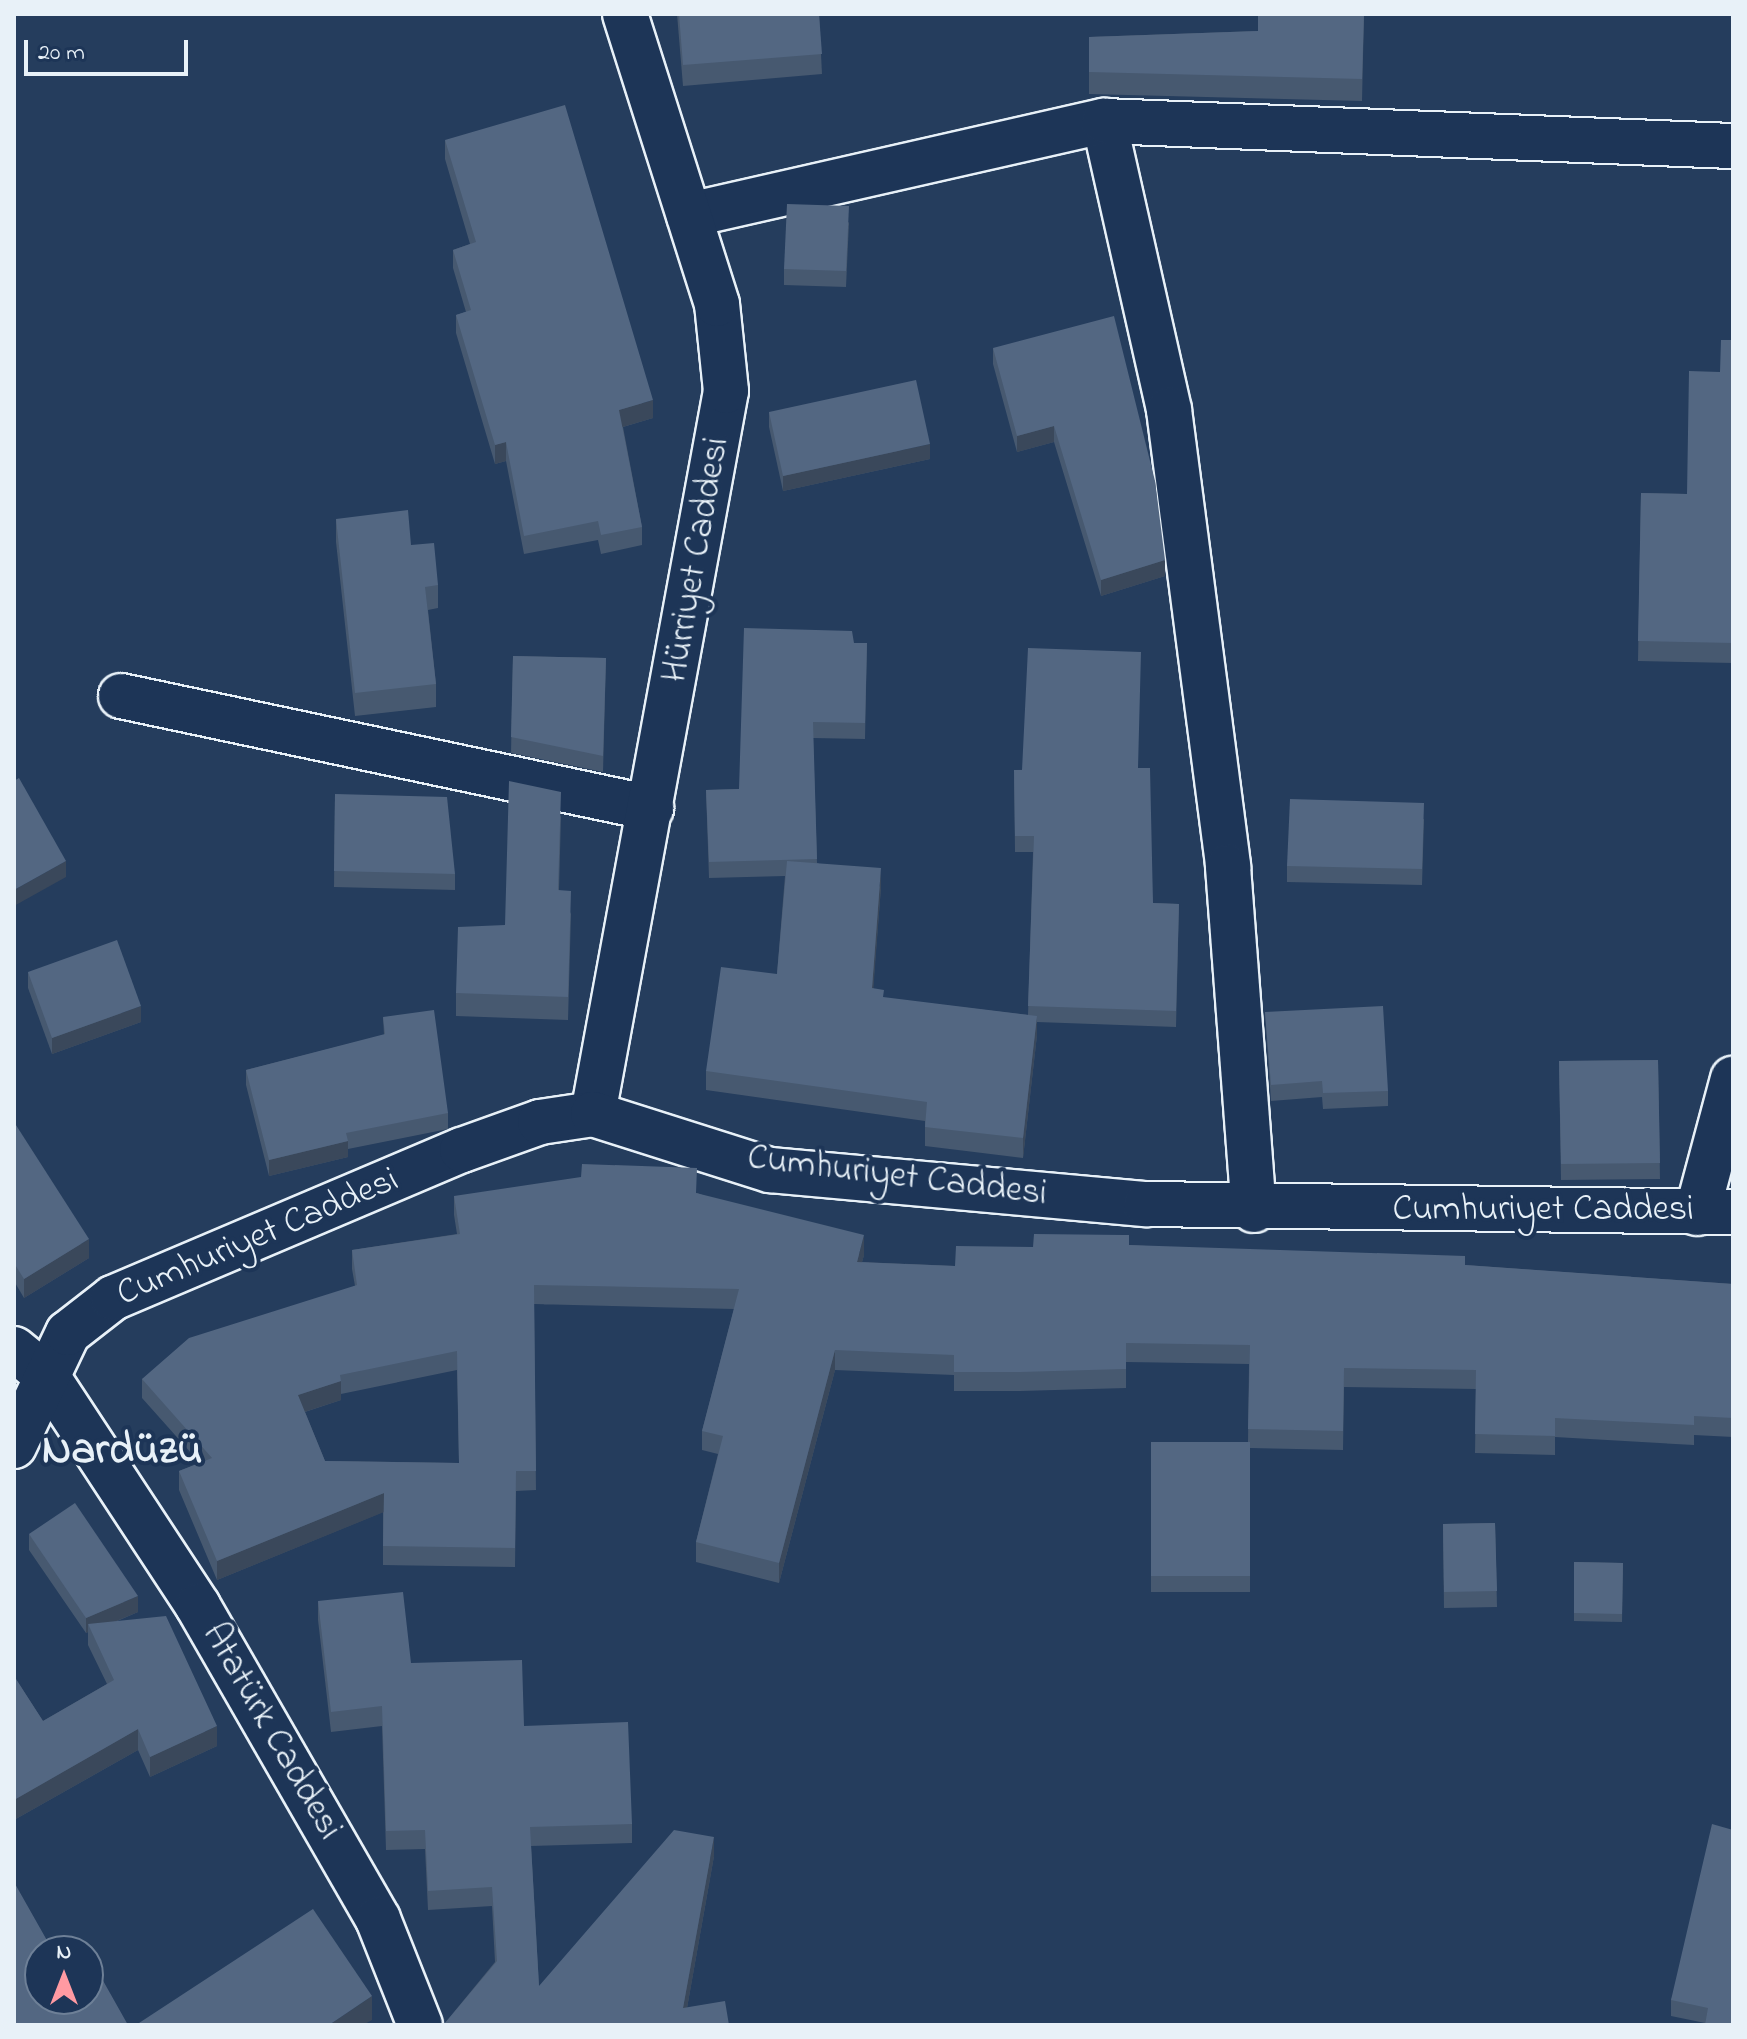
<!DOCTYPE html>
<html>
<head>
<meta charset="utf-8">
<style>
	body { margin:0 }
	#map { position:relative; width:1747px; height:2039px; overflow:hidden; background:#253d5d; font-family:"Indie Flower",sans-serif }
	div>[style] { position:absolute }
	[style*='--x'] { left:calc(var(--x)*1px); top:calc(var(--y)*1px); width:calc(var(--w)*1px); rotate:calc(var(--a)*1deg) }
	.roads { filter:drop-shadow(2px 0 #e8f1f8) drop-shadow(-2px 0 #e8f1f8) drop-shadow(0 2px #e8f1f8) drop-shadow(0 -2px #e8f1f8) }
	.minor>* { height:44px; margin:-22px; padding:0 22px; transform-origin:22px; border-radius:22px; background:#1d3557 }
	.wall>* { inset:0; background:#475970 }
	.shaded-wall>* { inset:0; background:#3a485b }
	.building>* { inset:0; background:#536782 }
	span { translate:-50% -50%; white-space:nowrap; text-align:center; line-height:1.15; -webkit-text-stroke:8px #1d3557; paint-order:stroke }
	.street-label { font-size:36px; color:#e8f1f8 }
	.district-label { font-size:44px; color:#e8f1f8; font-weight:700 }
	.frame { position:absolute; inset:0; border:16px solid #e8f1f8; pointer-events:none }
	.north { position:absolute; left:24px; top:1935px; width:80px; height:80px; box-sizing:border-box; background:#1d3557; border:2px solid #6e8097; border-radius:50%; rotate:0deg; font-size:22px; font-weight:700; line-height:32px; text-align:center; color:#e8f1f8 }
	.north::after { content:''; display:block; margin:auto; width:28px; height:36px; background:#ff9aa2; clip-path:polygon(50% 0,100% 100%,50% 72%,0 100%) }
	.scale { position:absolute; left:24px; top:40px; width:164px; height:36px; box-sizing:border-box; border:4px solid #e8f1f8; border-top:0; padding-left:10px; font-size:24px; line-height:28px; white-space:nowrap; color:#e8f1f8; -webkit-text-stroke:6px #1d3557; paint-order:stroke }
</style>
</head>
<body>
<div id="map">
	<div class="roads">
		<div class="minor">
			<div style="--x:1104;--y:121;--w:296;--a:77.3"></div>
			<div style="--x:1169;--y:410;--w:461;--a:82.6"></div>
			<div style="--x:1228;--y:867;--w:344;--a:85.7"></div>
			<div style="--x:689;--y:215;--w:426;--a:-12.8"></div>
			<div style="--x:1104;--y:121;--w:629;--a:2.28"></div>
			<div style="--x:121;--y:696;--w:542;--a:11.93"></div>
			<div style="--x:593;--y:1114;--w:735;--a:-79.58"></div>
			<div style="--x:726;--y:391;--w:87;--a:-95.9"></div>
			<div style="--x:717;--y:304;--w:304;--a:-107.6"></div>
			<div style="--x:1697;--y:1213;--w:139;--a:-75"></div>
			<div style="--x:14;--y:1349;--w:43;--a:39.3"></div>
			<div style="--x:47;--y:1376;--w:275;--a:56.7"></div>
			<div style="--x:198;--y:1606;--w:361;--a:60.1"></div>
			<div style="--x:378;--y:1919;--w:114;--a:68.4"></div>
			<div style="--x:14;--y:1446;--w:125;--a:-64.5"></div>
			<div style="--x:68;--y:1333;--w:57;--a:-37.9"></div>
			<div style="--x:113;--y:1298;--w:379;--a:-23"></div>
			<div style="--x:462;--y:1150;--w:83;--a:-19.7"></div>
			<div style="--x:540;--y:1122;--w:54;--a:-8.6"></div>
			<div style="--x:593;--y:1114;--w:186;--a:17.6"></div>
			<div style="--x:770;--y:1170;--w:378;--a:5.2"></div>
			<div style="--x:1146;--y:1204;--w:587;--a:0.78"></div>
		</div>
	</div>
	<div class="wall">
		<div style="clip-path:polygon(677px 14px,819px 14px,822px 74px,683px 86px)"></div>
		<div style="clip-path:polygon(1364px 14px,1362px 101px,1089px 94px,1089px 37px,1258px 31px)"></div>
		<div style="clip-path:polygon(445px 140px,653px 418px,623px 427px,642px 527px,642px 545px,601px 554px,598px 540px,524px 554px,506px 461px,495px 464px,456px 333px,456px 315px,466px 312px,453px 268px,453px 250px,470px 244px,445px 159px)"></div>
		<div style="clip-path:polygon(849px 222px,846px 287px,784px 285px,784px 269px)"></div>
		<div style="clip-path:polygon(1733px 340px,1733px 663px,1638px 661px,1641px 493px,1687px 494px,1720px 372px)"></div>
		<div style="clip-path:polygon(993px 348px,1155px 481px,1165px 576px,1101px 596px,1054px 442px,1017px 452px,993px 364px)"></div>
		<div style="clip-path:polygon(769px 412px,930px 459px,783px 491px,769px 427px)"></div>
		<div style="clip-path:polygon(336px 519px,411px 545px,438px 585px,438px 608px,428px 610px,436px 684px,436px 707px,355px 716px,336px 542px)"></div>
		<div style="clip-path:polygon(854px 643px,867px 643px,865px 739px,813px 738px,817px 863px,881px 887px,873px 988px,884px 998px,1028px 1015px,1033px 852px,1015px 852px,1014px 770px,1138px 768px,1153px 903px,1179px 904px,1176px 1027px,1037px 1022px,1037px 1035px,1023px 1158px,925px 1146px,925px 1121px,706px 1090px,706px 1071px,777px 974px,785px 876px,709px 878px,706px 790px,739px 789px)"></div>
		<div style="clip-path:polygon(513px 656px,606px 658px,603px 772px,511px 753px)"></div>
		<div style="clip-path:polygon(335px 794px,455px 874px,455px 890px,334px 887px)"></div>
		<div style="clip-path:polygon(561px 815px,559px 890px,571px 914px,568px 1020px,456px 1016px,456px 993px,505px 925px)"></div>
		<div style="clip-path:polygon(1424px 819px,1422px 885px,1287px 882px,1287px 866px)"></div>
		<div style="clip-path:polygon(28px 972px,141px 1022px,52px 1054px,28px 988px)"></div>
		<div style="clip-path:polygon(1265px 1012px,1388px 1091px,1388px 1106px,1323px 1109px,1322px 1097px,1271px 1101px)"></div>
		<div style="clip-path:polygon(383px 1017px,448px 1113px,448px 1129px,348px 1149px,348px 1157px,269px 1176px,246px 1085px,246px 1070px,384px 1035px)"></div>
		<div style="clip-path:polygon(1658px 1060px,1660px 1179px,1561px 1180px,1559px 1061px)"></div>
		<div style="clip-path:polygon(14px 1122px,89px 1258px,24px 1298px,14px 1281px)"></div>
		<div style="clip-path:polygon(evenodd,697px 1193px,864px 1255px,862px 1262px,955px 1266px,1033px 1247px,1129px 1245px,1465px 1265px,1733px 1284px,1733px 1437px,1694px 1435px,1694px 1445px,1555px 1437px,1555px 1455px,1475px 1453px,1476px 1389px,1344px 1387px,1343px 1450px,1250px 1448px,1250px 1592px,1151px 1592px,1151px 1442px,1248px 1442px,1249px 1364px,1126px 1362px,1126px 1388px,1020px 1391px,954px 1391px,954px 1375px,835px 1370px,779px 1583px,696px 1562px,696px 1542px,718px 1454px,702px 1450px,702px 1431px,734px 1309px,534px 1304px,536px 1490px,516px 1491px,515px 1567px,383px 1565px,383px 1512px,217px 1580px,179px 1490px,179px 1471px,200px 1463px,142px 1398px,142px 1379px,355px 1286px,352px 1269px,352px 1250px,457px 1234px,454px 1215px,454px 1196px,697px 1193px,457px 1370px,459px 1463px,325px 1461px,305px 1412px,341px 1400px,341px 1394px,457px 1370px)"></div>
		<div style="clip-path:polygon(1495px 1523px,1497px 1607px,1444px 1608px,1443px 1524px)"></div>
		<div style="clip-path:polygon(29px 1534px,138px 1612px,115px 1622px,217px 1746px,150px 1777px,138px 1750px,14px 1820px,14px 1676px,43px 1721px,107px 1684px,88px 1645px,88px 1632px,86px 1633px,29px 1550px)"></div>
		<div style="clip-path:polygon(1574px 1562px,1623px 1563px,1622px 1622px,1574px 1621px)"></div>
		<div style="clip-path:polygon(318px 1601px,411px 1663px,524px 1726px,632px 1824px,632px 1843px,531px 1846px,539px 1986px,714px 1856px,687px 2008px,729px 2025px,445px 2025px,445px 2023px,495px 1962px,492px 1906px,428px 1910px,425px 1849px,386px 1850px,382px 1726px,331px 1732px,318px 1620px)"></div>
		<div style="clip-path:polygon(1733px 1830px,1733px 2025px,1705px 2023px,1671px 2016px,1671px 2000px)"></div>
	</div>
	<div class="shaded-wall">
		<div style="clip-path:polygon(653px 400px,653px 418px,619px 428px,619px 410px)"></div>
		<div style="clip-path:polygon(1054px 426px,1054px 442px,1017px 452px,1017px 436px)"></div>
		<div style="clip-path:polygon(506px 442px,506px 461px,495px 464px,495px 445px)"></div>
		<div style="clip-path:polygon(930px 444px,930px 459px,783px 491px,783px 476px)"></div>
		<div style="clip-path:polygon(1165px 560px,1165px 576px,1101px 596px,1101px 580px)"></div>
		<div style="clip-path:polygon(66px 861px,66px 877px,14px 906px,14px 890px)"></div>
		<div style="clip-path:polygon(881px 868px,881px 887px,872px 1007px,872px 988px)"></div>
		<div style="clip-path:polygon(141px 1006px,141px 1022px,52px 1054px,52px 1038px)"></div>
		<div style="clip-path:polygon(1037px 1016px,1037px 1035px,1023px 1158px,1023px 1138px)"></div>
		<div style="clip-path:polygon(348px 1141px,348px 1157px,269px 1176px,269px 1160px)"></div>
		<div style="clip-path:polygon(864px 1235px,864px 1255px,857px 1281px,857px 1262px)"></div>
		<div style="clip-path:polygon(89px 1239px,89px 1258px,24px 1298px,24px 1279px)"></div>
		<div style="clip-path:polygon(835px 1350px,835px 1370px,779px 1583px,779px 1563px)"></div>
		<div style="clip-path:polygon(341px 1381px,341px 1400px,298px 1414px,298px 1395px)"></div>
		<div style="clip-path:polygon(384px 1493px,384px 1512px,217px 1580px,217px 1561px)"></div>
		<div style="clip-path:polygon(138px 1596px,138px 1612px,92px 1631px,88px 1624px,88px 1632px,86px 1633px,86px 1618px)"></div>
		<div style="clip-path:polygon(217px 1726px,217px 1746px,150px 1777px,150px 1757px)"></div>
		<div style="clip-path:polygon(138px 1729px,138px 1750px,14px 1820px,14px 1800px)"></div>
		<div style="clip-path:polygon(714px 1837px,714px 1856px,684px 2025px,683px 2008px)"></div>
		<div style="clip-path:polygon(372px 1996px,372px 2020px,363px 2025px,329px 2025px)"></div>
	</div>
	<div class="building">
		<div style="clip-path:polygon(679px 14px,819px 14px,822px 54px,683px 65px)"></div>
		<div style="clip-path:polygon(1258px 14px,1364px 14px,1362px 79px,1089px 72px,1089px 37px,1258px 31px)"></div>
		<div style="clip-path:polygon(565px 105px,653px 400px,619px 410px,642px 527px,601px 535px,598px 521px,524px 536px,506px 442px,495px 445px,456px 315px,471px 310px,453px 250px,476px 242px,445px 140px)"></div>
		<div style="clip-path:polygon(787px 204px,849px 206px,846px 271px,784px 269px)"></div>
		<div style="clip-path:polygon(1114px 316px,1155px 481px,1165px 560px,1101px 580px,1054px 426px,1017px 436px,993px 348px)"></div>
		<div style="clip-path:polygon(1721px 340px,1733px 340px,1733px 643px,1638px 641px,1641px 493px,1687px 494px,1689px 371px,1720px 372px)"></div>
		<div style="clip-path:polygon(916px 380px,930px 444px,783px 476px,769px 412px)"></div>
		<div style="clip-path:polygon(408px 510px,411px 545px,434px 543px,438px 585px,425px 587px,436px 684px,355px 693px,336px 519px)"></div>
		<div style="clip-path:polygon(744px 628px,852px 631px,854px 643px,867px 643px,865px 723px,813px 722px,817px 859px,709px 862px,706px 790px,739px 789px)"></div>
		<div style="clip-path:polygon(1028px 648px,1141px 652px,1138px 768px,1150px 768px,1153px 903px,1179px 904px,1176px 1011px,1028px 1006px,1034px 836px,1015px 836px,1014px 770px,1022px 770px)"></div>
		<div style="clip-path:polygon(513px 656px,606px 658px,603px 756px,511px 737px)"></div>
		<div style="clip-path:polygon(19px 778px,66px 861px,14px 890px,14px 781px)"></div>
		<div style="clip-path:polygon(509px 781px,561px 792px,558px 890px,571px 891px,568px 997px,456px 993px,458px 927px,505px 925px)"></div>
		<div style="clip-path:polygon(335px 794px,447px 797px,455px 874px,334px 871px)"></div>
		<div style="clip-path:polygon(1290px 799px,1424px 803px,1422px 869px,1287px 866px)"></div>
		<div style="clip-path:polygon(787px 861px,881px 868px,872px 988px,884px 990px,883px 997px,1037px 1016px,1023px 1138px,925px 1127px,927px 1102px,706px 1071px,721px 967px,777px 974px)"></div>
		<div style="clip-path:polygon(117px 940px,141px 1006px,52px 1038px,28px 972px)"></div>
		<div style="clip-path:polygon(1383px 1006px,1388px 1091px,1323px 1093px,1322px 1081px,1271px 1085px,1265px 1012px)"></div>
		<div style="clip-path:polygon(434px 1010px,448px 1113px,346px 1133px,348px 1141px,269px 1160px,246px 1070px,385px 1034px,383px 1017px)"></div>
		<div style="clip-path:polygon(1658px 1060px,1660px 1163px,1561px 1164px,1559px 1061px)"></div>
		<div style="clip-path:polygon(14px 1122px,89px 1239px,24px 1279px,14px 1263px)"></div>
		<div style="clip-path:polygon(evenodd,582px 1164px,697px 1168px,696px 1193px,864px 1235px,857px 1262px,955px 1266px,956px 1246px,1033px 1247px,1034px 1234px,1129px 1235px,1129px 1245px,1465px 1256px,1465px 1265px,1733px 1284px,1733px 1418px,1694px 1416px,1694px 1425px,1555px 1418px,1555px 1436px,1475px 1434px,1476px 1370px,1344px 1368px,1343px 1431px,1248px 1429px,1250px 1345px,1126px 1343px,1126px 1369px,1020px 1372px,954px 1372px,954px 1355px,835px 1350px,779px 1563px,696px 1542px,723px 1436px,702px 1431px,739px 1289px,534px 1285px,536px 1471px,516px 1471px,515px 1548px,383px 1546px,384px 1493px,217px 1561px,179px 1471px,212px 1458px,142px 1379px,189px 1338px,357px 1285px,352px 1250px,460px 1234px,454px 1196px,581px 1177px,582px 1164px,457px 1351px,459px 1463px,325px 1461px,298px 1395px,341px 1381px,340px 1375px,457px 1351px)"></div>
		<div style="clip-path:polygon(1151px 1442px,1250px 1442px,1250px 1576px,1151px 1576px)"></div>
		<div style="clip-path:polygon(75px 1503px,138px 1596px,86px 1618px,29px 1534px)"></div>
		<div style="clip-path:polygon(1495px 1523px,1497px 1591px,1444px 1592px,1443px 1524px)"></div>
		<div style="clip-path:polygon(1574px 1562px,1623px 1563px,1622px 1614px,1574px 1613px)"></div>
		<div style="clip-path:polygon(403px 1592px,411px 1663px,522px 1660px,524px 1726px,628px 1722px,632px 1824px,530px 1827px,539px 1986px,674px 1830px,714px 1837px,683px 2008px,725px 2001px,729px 2025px,447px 2025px,445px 2023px,497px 1961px,492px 1887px,428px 1891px,425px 1830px,386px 1831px,382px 1706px,331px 1712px,318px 1601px)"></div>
		<div style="clip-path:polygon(166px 1616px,217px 1726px,150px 1757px,138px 1729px,14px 1800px,14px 1676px,43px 1721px,114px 1680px,88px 1624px)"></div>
		<div style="clip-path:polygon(1712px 1824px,1733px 1830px,1733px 2025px,1705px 2025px,1708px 2008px,1671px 2000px)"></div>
		<div style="clip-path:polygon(14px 1882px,53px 1951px,40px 1951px,40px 1999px,88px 1999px,88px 1954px,128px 2025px,14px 2025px)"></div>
		<div style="clip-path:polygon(313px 1909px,372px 1996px,329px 2025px,141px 2025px,139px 2023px)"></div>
	</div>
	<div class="street-label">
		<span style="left:697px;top:560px;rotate:-80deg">Hürriyet Caddesi</span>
		<span style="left:897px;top:1177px;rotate:7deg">Cumhuriyet Caddesi</span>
		<span style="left:1543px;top:1211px">Cumhuriyet Caddesi</span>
		<span style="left:258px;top:1238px;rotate:-23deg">Cumhuriyet Caddesi</span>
		<span style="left:271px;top:1732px;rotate:60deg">Atatürk Caddesi</span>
	</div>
	<div class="district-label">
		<span style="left:122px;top:1451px">Nardüzü</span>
	</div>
	<div class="frame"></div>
	<div class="north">N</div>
	<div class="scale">20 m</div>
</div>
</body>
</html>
